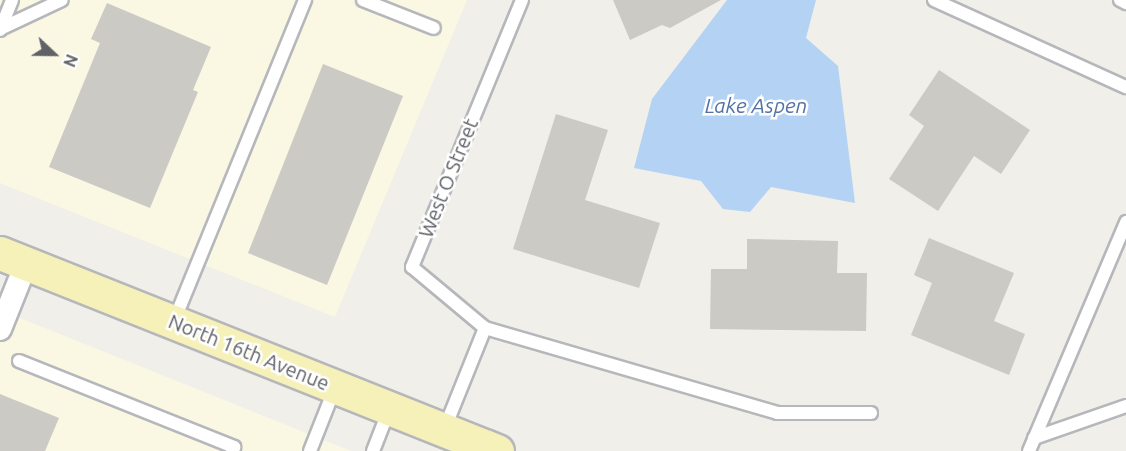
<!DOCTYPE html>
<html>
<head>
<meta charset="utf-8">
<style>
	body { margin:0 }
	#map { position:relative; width:1126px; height:451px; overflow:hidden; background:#f0efe9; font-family:Ubuntu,sans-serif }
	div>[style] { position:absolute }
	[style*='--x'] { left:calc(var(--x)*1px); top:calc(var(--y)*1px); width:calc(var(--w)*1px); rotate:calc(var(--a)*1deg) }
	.commercial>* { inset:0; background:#faf7e3 }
	.water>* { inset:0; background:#b4d2f4 }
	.building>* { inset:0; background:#cbcac5 }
	.roads { filter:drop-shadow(2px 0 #b6b7bb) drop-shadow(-2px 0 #b6b7bb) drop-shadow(0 2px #b6b7bb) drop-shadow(0 -2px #b6b7bb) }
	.lane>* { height:12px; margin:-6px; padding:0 6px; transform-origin:6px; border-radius:6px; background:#fff }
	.street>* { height:22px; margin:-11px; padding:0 11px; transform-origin:11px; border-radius:11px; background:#fff }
	.primary>* { height:33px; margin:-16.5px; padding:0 16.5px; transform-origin:16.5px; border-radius:16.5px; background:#f5f1b9 }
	span { translate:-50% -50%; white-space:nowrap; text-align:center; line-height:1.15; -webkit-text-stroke:5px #fff; paint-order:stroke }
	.street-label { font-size:20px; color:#606267 }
	.water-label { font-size:21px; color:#5272a6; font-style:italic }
	.north { position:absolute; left:24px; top:24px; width:60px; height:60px; -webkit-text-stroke:4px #fff; paint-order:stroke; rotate:112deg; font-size:16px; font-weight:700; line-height:24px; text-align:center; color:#606267 }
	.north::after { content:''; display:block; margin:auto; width:21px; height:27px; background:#606267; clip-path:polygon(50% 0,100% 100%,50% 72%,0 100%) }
</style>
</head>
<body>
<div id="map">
	<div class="commercial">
		<div style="clip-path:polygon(0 0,467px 0,335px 317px,0 183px)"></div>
		<div style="clip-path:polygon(0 310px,351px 451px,0 451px)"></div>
	</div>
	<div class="water">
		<div style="clip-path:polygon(727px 0,816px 0,806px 38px,838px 66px,855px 203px,771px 187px,750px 212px,723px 209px,701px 181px,634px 168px,652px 99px)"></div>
	</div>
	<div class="building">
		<div style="clip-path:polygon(613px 0,721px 0,670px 28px,662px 25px,630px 40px)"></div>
		<div style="clip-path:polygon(107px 3px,211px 47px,193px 90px,198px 92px,150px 208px,49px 167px,100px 43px,91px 39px)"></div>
		<div style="clip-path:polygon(323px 64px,403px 96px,327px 285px,248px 253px)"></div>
		<div style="clip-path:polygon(939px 70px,1030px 130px,1001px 174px,974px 156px,938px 211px,889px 179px,924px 126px,909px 115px)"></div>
		<div style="clip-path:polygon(556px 114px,608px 130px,585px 200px,660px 223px,639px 288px,513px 249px)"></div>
		<div style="clip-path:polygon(929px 238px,1014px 273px,994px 321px,1025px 334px,1009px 375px,911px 335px,932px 283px,914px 275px)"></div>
		<div style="clip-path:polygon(747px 239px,838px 241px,837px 273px,867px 273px,866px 331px,710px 329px,711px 269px,747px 269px)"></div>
		<div style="clip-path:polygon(0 394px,59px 418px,45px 451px,0 451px)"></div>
	</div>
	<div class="roads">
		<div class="lane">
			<div style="--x:363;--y:0;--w:76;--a:21.5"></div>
			<div style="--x:522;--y:0;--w:289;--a:112.4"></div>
			<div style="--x:412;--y:267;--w:95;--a:39.9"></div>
			<div style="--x:485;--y:328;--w:304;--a:16.2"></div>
			<div style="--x:777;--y:413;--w:94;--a:0"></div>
			<div style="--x:934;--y:0;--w:211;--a:24.4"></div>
			<div style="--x:1120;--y:0;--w:7;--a:27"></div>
			<div style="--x:0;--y:29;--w:68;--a:-25.1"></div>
			<div style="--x:0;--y:30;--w:32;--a:-68"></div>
			<div style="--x:174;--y:321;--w:347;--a:-67.8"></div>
			<div style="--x:19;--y:361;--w:232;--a:21.8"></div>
			<div style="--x:234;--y:447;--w:4;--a:117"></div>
			<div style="--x:444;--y:430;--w:110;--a:-68.1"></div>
			<div style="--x:1034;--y:438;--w:97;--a:-19.2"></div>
			<div style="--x:310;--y:451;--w:68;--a:-68.4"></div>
			<div style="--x:373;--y:451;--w:44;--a:-68.7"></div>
			<div style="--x:1029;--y:451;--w:249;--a:-67"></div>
		</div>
		<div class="street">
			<div style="--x:0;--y:329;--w:70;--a:-68.2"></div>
		</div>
		<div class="primary">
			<div style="--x:0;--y:253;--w:535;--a:21.72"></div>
		</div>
	</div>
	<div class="street-label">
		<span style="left:448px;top:178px;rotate:-68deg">West O Street</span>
		<span style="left:249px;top:352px;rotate:22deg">North 16th Avenue</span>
	</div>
	<div class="water-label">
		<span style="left:756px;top:105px">Lake Aspen</span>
	</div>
	<div class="north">N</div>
</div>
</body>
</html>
